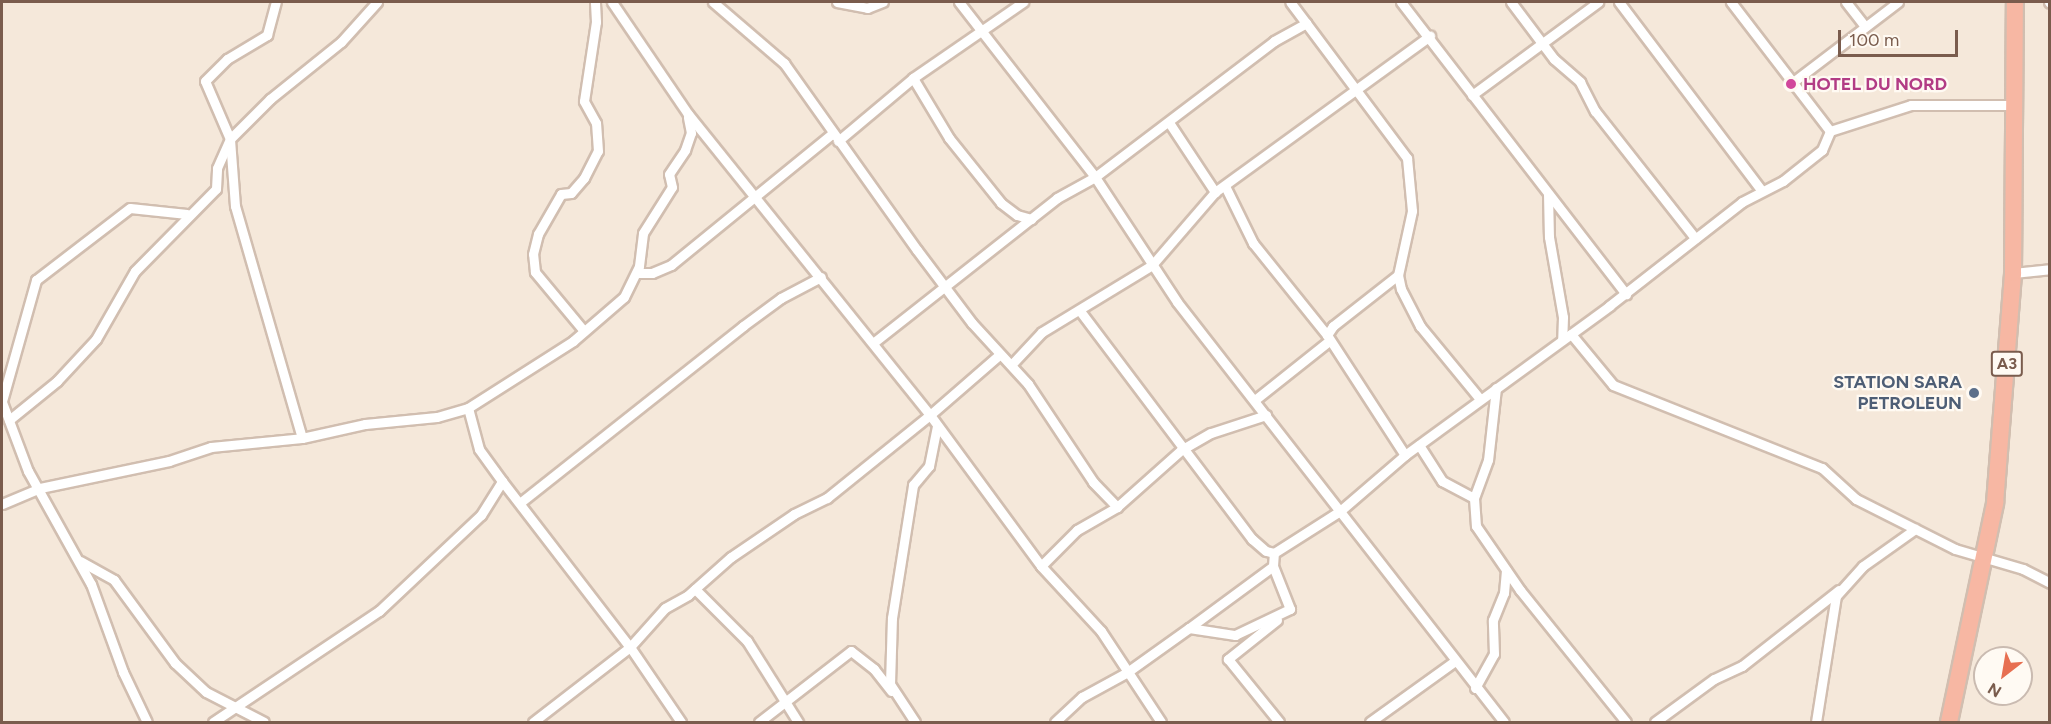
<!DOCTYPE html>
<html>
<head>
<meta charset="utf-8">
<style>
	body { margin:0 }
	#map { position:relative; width:2051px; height:724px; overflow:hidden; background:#fdf6ec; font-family:Figtree,sans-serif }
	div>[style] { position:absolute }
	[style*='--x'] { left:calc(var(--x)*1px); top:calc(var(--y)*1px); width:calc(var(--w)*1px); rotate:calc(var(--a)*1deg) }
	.residential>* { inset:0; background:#f5e8da }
	.roads { filter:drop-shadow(2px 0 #d1beb0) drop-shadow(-2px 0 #d1beb0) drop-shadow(0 2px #d1beb0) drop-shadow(0 -2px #d1beb0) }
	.street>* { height:9px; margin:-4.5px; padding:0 4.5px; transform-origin:4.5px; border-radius:4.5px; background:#fff }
	.highway>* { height:16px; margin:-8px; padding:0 8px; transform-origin:8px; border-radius:8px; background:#f7b7a3 }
	.dots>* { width:16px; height:16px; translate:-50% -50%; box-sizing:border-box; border:3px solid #fffaf3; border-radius:50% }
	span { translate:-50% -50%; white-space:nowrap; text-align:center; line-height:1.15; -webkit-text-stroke:4.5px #fffaf3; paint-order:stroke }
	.shield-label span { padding:2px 4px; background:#fffaf3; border:2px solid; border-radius:4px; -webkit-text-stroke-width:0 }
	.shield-label { font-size:16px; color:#7a5c4d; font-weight:700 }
	.hotel-label { font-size:18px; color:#b23c85; font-weight:700 }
	.left { translate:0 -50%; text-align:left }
	.service-label { font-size:18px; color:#4e5e75; font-weight:700 }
	.right { translate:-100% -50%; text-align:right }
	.frame { position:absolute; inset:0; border:3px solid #7a5c4d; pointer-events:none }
	.north { position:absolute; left:1973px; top:646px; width:60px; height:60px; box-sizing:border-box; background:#fffaf3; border:2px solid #cabbb1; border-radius:50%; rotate:211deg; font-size:16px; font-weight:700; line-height:24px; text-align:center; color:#7a5c4d }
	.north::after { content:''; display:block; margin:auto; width:21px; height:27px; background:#e76f51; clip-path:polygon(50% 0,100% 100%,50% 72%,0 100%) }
	.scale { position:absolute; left:1838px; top:30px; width:120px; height:27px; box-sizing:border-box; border:3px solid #7a5c4d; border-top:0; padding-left:8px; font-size:18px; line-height:21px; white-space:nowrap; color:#7a5c4d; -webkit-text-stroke:4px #fffaf3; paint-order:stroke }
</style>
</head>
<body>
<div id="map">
	<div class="residential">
		<div style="clip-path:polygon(evenodd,2px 2px,2049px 2px,2049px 722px,2px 722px,2px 2px,1985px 658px,2021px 658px,2021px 694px,1985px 694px,1985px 658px)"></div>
	</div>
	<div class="roads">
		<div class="street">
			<div style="--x:713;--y:2;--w:94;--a:40.7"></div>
			<div style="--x:784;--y:63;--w:229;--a:54.6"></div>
			<div style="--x:917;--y:250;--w:91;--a:53"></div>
			<div style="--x:972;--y:323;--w:83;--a:47.4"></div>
			<div style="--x:1028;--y:384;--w:118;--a:56.4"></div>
			<div style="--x:1093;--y:482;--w:35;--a:46"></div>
			<div style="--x:837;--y:2;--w:31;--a:11"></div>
			<div style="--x:867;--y:8;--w:17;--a:-21"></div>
			<div style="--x:959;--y:2;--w:222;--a:52.1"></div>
			<div style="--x:1095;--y:177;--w:149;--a:56.7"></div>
			<div style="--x:1177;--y:302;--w:532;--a:52.1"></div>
			<div style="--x:1401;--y:2;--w:369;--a:52.4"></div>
			<div style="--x:1511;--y:2;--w:71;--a:53"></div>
			<div style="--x:1554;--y:59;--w:35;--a:41"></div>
			<div style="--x:1580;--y:82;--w:33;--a:63"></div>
			<div style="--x:1595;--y:111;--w:162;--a:51.8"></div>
			<div style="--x:1619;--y:2;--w:236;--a:52.9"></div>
			<div style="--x:1846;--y:2;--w:31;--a:52"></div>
			<div style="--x:2049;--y:2;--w:1;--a:45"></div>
			<div style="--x:1306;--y:23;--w:169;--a:53.2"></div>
			<div style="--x:1407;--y:158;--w:53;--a:84.6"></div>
			<div style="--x:1412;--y:211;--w:66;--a:102.3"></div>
			<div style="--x:1398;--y:275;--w:14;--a:78"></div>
			<div style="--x:1401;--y:289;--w:42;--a:62.8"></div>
			<div style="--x:1420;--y:326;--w:94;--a:50.6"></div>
			<div style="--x:913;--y:78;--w:70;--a:59"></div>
			<div style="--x:949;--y:138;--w:83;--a:51.3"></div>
			<div style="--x:1001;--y:203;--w:20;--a:37"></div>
			<div style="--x:1017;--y:215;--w:15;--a:16"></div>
			<div style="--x:1793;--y:82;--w:132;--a:-37.3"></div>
			<div style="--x:1472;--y:95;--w:157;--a:-36.4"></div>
			<div style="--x:1170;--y:124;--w:82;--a:56.5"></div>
			<div style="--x:1830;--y:131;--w:85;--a:-17.8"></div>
			<div style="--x:1911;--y:105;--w:101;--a:0"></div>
			<div style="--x:838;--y:141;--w:98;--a:-40"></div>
			<div style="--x:913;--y:78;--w:134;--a:-34.6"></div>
			<div style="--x:1225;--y:186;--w:64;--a:63.8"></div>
			<div style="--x:1253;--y:243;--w:118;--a:51.2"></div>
			<div style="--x:1548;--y:194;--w:43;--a:88.7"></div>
			<div style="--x:1549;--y:237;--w:81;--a:80.1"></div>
			<div style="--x:1563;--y:317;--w:23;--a:92"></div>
			<div style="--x:637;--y:273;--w:15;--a:0"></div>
			<div style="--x:652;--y:273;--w:21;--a:-23"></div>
			<div style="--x:671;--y:265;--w:209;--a:-39.2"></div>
			<div style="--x:2013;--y:273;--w:37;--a:-6"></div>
			<div style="--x:1398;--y:275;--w:83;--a:141.9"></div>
			<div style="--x:1333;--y:326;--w:11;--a:124"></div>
			<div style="--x:1327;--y:335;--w:143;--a:57"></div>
			<div style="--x:1080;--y:311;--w:286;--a:53"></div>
			<div style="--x:1252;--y:539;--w:18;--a:41"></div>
			<div style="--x:1266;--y:551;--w:8;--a:14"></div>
			<div style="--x:584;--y:331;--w:77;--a:-129.7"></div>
			<div style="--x:535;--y:272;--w:18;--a:-96"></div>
			<div style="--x:533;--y:254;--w:21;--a:-76"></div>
			<div style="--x:538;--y:234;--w:46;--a:-60.1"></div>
			<div style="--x:561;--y:194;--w:10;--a:-6"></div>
			<div style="--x:571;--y:193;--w:20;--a:-49"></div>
			<div style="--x:584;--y:178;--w:30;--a:-63"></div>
			<div style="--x:598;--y:151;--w:28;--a:-94"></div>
			<div style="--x:596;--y:123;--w:25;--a:-119"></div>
			<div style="--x:584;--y:101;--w:80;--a:-81.4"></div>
			<div style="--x:596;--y:22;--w:20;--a:-93"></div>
			<div style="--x:1571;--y:334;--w:66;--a:50.5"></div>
			<div style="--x:1613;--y:385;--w:225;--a:21.7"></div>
			<div style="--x:1822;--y:468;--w:46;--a:42.4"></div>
			<div style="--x:1856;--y:499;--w:111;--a:26.8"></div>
			<div style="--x:1955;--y:549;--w:71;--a:16.4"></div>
			<div style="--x:2023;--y:569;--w:30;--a:27"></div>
			<div style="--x:873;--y:343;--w:234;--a:-38.2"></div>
			<div style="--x:1057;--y:198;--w:43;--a:-28.9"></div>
			<div style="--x:1095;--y:177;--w:225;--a:-37.2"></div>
			<div style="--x:1274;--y:41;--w:37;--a:-29"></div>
			<div style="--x:1306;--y:23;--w:26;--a:-127"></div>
			<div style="--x:999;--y:355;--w:91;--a:139"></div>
			<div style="--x:930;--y:415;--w:187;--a:53.7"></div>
			<div style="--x:1011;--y:365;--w:45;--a:-46.8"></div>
			<div style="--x:1042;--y:332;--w:129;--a:-31.3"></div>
			<div style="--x:1152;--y:265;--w:96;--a:-49.2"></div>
			<div style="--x:1215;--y:192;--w:266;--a:-36"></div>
			<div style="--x:1496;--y:388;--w:72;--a:96.3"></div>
			<div style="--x:1488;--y:460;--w:40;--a:110.2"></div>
			<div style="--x:1474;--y:498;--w:28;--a:86"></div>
			<div style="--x:1476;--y:526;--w:78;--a:55.5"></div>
			<div style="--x:1520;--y:590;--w:169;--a:51.2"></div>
			<div style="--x:1256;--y:399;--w:93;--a:-38.5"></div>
			<div style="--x:2;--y:401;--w:126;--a:-74.3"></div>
			<div style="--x:36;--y:280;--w:118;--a:-37.5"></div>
			<div style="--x:130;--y:208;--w:57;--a:6"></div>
			<div style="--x:2;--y:402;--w:74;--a:69.4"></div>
			<div style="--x:28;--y:471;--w:129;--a:60.9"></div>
			<div style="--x:91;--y:584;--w:94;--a:70"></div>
			<div style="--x:123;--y:672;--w:55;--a:64.4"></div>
			<div style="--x:9;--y:420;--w:62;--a:-39.1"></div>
			<div style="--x:57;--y:381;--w:57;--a:-47.1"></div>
			<div style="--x:96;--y:339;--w:78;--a:-60.2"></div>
			<div style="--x:135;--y:271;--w:115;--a:-45.4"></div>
			<div style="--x:216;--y:189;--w:21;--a:-87"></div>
			<div style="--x:217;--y:168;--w:32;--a:-66"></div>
			<div style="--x:230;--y:139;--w:63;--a:-113.3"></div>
			<div style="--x:205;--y:81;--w:31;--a:-45"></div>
			<div style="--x:227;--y:59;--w:47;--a:-31"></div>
			<div style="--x:267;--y:35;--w:34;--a:-75"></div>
			<div style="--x:302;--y:438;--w:241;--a:-106.1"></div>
			<div style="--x:235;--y:206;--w:67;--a:-94.3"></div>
			<div style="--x:230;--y:139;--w:57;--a:-45"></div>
			<div style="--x:270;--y:99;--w:91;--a:-38.8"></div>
			<div style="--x:341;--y:42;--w:54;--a:-48"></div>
			<div style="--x:1419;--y:445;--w:43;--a:57.4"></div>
			<div style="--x:1442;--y:481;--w:36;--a:28"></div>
			<div style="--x:502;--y:481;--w:210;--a:52.4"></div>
			<div style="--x:630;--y:647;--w:52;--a:-48.1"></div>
			<div style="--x:665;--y:608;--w:26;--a:-29"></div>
			<div style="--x:688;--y:595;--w:57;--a:-41.5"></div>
			<div style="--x:731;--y:557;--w:76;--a:-34.3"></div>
			<div style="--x:794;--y:514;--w:37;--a:-26"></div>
			<div style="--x:827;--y:498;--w:132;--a:-38.9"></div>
			<div style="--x:930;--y:415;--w:386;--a:-128.8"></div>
			<div style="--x:688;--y:114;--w:135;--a:-124.2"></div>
			<div style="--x:521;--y:502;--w:283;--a:-38.4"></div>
			<div style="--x:743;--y:326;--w:47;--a:-36.4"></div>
			<div style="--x:781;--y:298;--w:45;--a:-27.7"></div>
			<div style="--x:2;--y:504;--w:41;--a:-22.8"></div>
			<div style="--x:40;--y:488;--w:132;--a:-11.8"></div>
			<div style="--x:169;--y:461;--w:44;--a:-18.4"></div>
			<div style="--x:211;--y:447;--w:91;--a:-5.6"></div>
			<div style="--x:302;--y:438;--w:65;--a:-12.5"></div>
			<div style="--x:365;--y:424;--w:72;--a:-5.6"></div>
			<div style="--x:437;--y:417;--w:32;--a:-16"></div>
			<div style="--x:468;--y:408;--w:125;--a:-32.5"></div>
			<div style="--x:573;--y:341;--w:67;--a:-40.8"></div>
			<div style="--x:624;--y:297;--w:34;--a:-64"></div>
			<div style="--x:639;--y:266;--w:33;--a:-83"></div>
			<div style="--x:643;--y:233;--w:54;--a:-57.8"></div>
			<div style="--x:672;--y:187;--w:13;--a:-103"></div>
			<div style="--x:669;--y:174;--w:29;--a:-56"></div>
			<div style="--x:685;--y:150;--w:18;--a:-71"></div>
			<div style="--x:691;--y:133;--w:16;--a:-101"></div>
			<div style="--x:80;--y:561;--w:39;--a:29"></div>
			<div style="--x:114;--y:580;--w:103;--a:53.7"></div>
			<div style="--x:175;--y:663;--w:42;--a:43.1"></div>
			<div style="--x:206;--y:692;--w:65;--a:27.3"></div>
			<div style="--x:695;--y:589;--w:74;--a:45"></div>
			<div style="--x:747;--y:641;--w:96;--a:57.8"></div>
			<div style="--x:1277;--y:620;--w:63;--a:141.5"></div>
			<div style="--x:1228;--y:659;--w:81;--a:51"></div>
			<div style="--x:1189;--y:628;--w:104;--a:-36.4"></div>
			<div style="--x:1273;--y:566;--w:13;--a:-86"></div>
			<div style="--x:1274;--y:553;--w:78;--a:-32.5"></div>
			<div style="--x:1340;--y:511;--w:86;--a:-40.7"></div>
			<div style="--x:1405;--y:455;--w:253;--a:-36.1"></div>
			<div style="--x:1609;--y:306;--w:169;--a:-38"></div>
			<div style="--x:1742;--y:202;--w:46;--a:-27.1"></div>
			<div style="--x:1783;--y:181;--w:50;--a:-38.5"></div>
			<div style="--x:1822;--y:150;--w:21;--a:-67"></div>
			<div style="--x:1830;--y:131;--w:163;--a:-127.5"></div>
			<div style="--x:1475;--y:688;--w:39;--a:-61"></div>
			<div style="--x:1494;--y:654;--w:34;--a:-92"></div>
			<div style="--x:1493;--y:620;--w:29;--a:-68"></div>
			<div style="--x:1504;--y:593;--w:23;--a:-85"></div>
			<div style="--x:213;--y:722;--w:200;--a:-33.8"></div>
			<div style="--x:379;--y:611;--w:140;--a:-43.3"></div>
			<div style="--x:481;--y:515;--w:40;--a:-58"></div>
			<div style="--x:502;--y:481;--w:39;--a:-126"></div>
			<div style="--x:479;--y:449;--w:42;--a:-105"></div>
			<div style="--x:533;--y:722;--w:123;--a:-37.7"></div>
			<div style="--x:630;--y:647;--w:91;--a:55.8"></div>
			<div style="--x:759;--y:722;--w:116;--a:-37.7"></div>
			<div style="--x:851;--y:651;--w:29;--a:38"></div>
			<div style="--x:874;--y:669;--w:28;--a:52"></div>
			<div style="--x:915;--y:722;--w:45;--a:-123.3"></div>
			<div style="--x:890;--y:684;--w:66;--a:-88.3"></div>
			<div style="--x:892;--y:618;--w:135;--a:-81"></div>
			<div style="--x:913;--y:485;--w:25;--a:-50"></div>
			<div style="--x:929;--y:466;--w:41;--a:-78.7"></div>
			<div style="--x:1055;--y:722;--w:37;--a:-43"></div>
			<div style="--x:1082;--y:697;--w:50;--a:-28.6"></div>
			<div style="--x:1126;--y:673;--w:77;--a:-35.5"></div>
			<div style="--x:1189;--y:628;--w:47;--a:8.7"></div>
			<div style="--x:1235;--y:635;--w:61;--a:-25.3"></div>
			<div style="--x:1290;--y:609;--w:46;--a:-111.6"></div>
			<div style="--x:1161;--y:722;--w:109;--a:-123.4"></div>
			<div style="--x:1101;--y:631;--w:88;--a:-132.7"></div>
			<div style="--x:1041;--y:566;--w:51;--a:-45"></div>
			<div style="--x:1077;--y:530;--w:46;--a:-29.9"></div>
			<div style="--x:1117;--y:507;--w:86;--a:-41.7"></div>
			<div style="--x:1181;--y:450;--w:34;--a:-30"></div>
			<div style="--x:1211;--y:433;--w:58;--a:-18.1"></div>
			<div style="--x:1370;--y:722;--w:105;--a:-35.7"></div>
			<div style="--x:1655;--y:722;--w:73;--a:-36.1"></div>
			<div style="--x:1714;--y:679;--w:31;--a:-25"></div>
			<div style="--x:1742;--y:666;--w:123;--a:-38.1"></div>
			<div style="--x:1816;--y:722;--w:128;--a:-81"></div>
			<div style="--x:1836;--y:596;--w:40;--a:-48"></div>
			<div style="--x:1863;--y:566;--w:64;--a:-35.4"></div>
		</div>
		<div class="highway">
			<div style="--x:1949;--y:722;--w:224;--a:-78.1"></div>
			<div style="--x:1995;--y:503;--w:231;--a:-85.5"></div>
			<div style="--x:2013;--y:273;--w:271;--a:-89.6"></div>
		</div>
	</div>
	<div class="dots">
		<div style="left:1791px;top:84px;background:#d1479c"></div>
		<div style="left:1974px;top:393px;background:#5c6f8a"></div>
	</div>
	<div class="shield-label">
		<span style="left:2007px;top:364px">A3</span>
	</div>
	<div class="hotel-label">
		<span class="left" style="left:1803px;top:84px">HOTEL DU NORD</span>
	</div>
	<div class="service-label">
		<span class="right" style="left:1962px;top:393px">STATION SARA<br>PETROLEUN</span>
	</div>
	<div class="frame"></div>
	<div class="north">N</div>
	<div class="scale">100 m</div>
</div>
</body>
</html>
